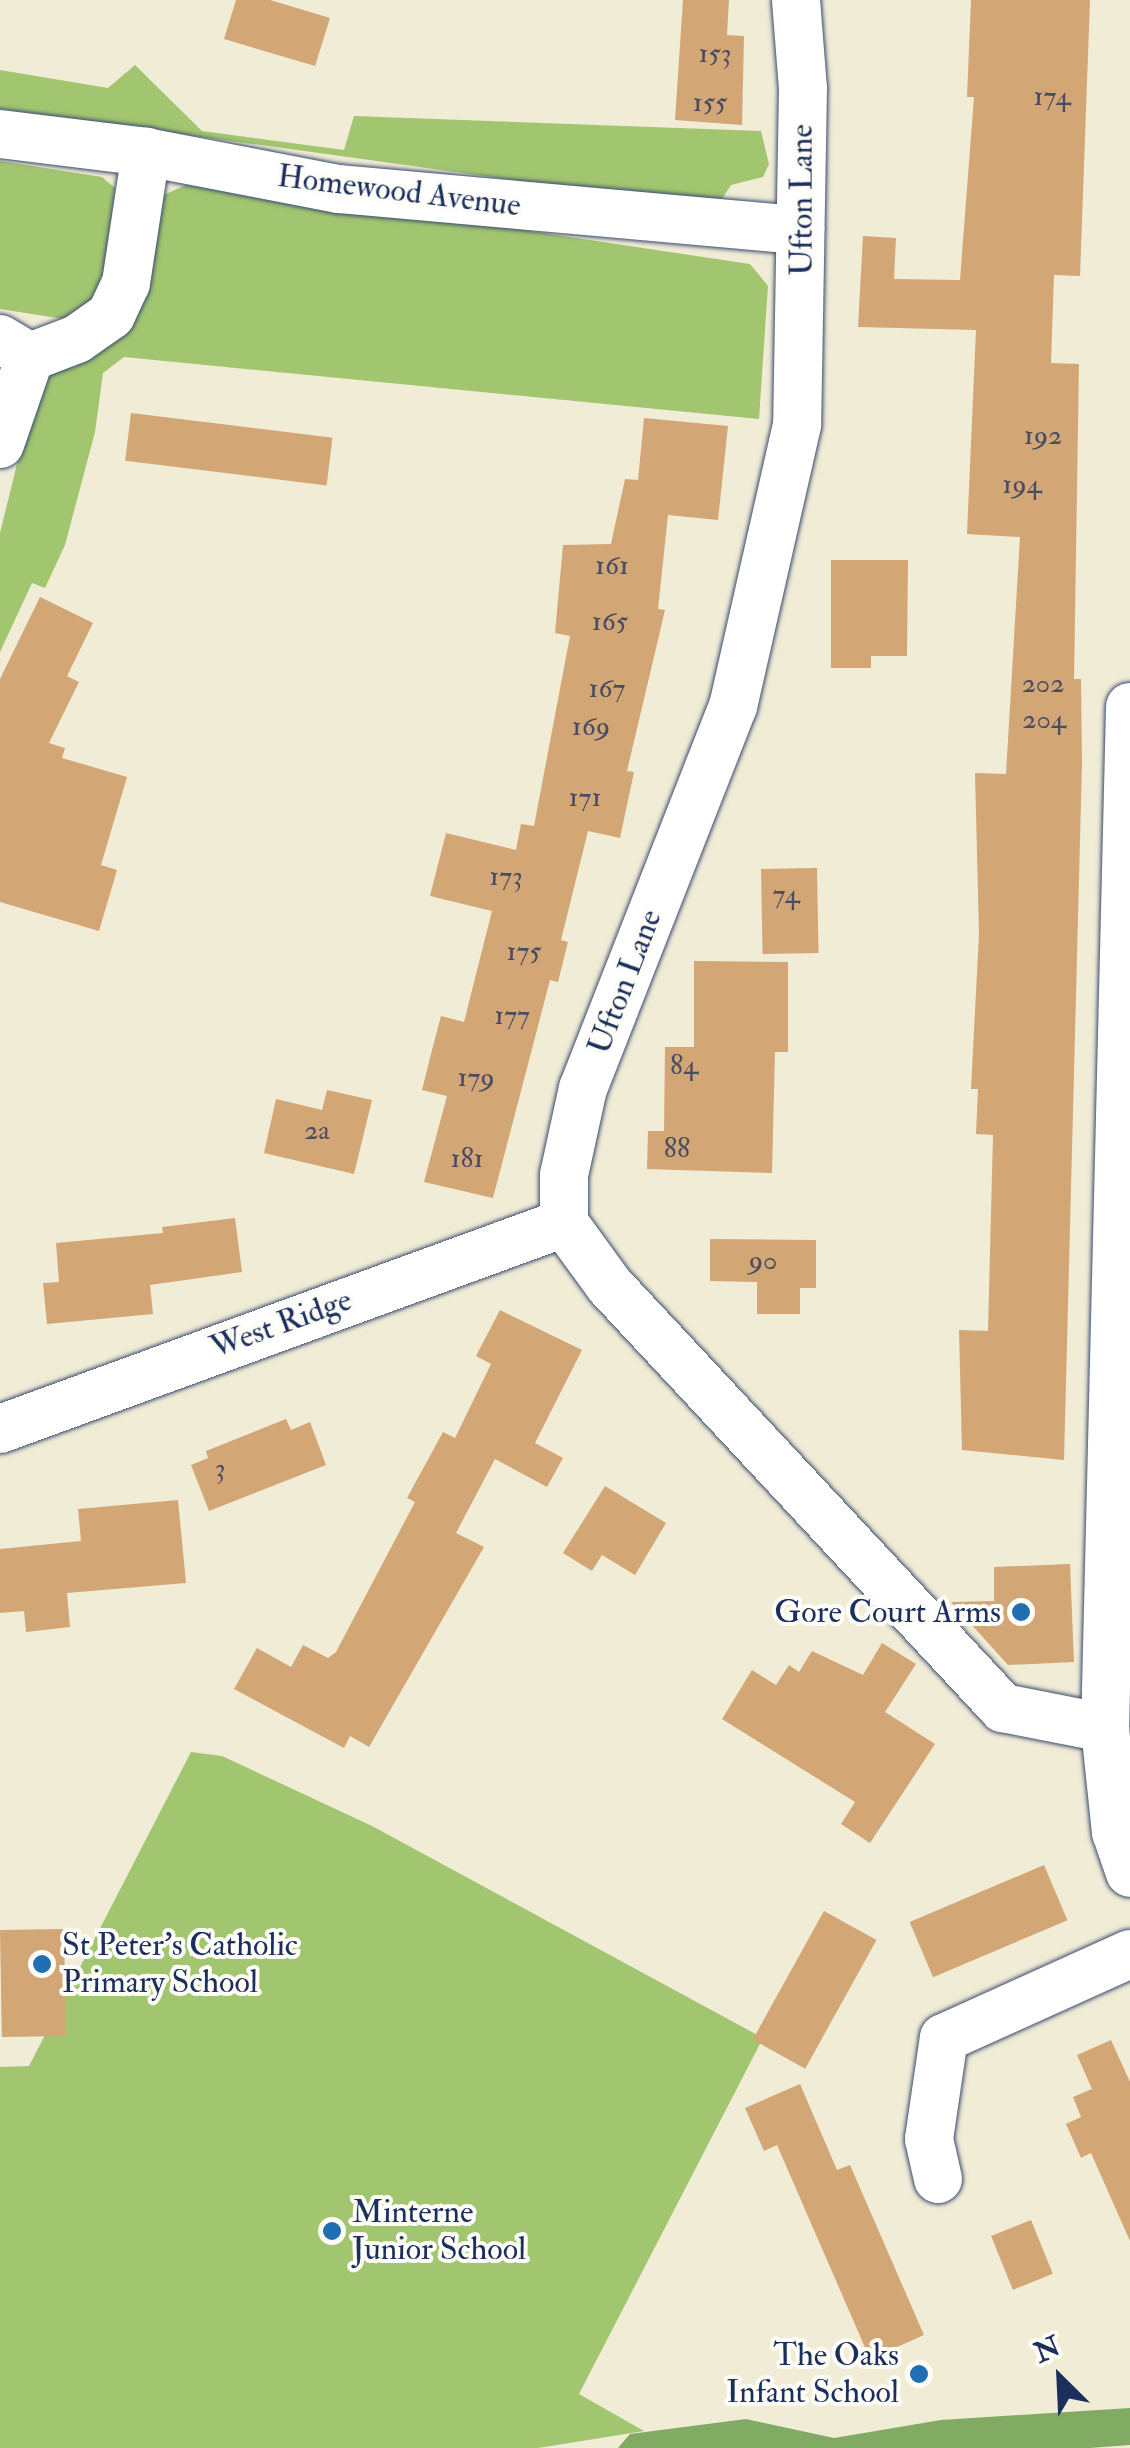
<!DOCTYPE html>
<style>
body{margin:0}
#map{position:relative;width:1130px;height:2448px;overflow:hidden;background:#f0ecd6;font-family:"IM FELL Double Pica",serif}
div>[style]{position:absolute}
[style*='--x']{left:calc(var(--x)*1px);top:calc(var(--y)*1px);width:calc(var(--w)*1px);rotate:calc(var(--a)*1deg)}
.green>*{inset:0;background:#a2c670}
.forest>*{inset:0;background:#81ab62}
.building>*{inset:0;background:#d3a676;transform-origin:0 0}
.roads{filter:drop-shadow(0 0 2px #3b4b70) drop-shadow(0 0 2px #3b4b70)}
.minor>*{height:48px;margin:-24px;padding:0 24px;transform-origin:24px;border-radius:24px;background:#fff}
.dots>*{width:28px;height:28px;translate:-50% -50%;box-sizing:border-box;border:5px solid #fdfcf7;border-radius:50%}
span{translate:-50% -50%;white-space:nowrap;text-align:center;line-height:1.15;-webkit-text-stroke:8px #fdfcf7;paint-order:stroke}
.number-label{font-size:28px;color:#494d64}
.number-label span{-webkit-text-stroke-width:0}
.street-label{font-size:32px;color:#1b2f5e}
.poi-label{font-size:32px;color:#1b2f5e}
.right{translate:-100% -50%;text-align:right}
.left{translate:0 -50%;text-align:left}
.north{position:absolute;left:1010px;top:2328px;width:100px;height:100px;-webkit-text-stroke:8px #fdfcf7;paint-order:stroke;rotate:336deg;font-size:28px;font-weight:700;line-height:40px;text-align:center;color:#1b2f5e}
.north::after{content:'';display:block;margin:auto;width:35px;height:45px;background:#1b2f5e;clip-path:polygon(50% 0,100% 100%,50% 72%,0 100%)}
</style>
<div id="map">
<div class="green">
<i style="clip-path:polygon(135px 65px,202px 131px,344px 150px,354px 116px,761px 131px,769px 164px,763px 177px,731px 185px,716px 208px,0 109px,0 70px,108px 88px)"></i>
<i style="clip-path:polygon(0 161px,102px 177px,115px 188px,102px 299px,64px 319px,0 309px)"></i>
<i style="clip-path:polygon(194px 181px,750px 264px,768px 286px,759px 419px,124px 357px,103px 373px,95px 432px,65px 545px,45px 588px,32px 583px,0 652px,0 533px,37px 383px,77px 342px,162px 196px)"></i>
<i style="clip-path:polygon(191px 1752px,222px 1756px,372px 1826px,763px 2038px,579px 2394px,644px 2431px,538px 2448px,0 2448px,0 2067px,29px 2066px)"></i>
</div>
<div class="forest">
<i style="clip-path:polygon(1130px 2408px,1130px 2445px,1090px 2448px,618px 2448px,630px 2434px,746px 2419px,834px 2438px,941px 2420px)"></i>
</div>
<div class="building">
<i style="clip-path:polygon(236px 0,270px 0,330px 18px,315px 66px,224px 39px)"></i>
<i style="clip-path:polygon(683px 0,729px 0,727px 35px,744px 36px,742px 125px,675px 120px)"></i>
<i style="clip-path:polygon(971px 0,1090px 0,1080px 276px,1054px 275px,1051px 363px,1079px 364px,1074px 679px,1081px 679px,1082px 763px,1064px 1460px,962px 1450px,959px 1330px,988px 1331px,993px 1135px,976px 1134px,978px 1089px,971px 1089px,979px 934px,975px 773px,1006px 774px,1020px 537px,967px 534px,976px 330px,858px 327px,863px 236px,896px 238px,894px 279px,960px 280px,974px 97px,967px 97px)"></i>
<i style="left:131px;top:413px;width:203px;height:48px;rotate:7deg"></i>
<i style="clip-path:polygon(644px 418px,728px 426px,718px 520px,668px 515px,658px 609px,665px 610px,627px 771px,634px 772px,620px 838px,588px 831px,561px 940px,568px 942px,558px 982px,550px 980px,493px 1198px,424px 1182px,447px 1096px,422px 1090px,432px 1050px,441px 1016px,464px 1022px,492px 911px,430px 896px,446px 833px,516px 850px,521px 824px,534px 826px,570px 636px,555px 633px,563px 545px,611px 544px,625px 479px,638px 480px)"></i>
<i style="clip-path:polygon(831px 560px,908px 560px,907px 656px,871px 656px,871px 668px,831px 668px)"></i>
<i style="clip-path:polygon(40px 597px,93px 623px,67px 676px,79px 682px,49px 743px,65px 748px,62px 758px,127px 777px,101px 865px,117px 870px,99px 931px,0 902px,0 679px)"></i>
<i style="left:817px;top:868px;width:85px;height:56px;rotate:89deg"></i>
<i style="clip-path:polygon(694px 961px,788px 962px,788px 1052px,775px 1052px,772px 1173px,647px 1169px,648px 1131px,664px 1131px,665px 1047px,694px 1047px)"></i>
<i style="clip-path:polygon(327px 1090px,372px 1100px,354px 1174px,264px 1153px,276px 1099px,322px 1110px)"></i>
<i style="clip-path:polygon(235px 1218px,242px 1272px,150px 1285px,153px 1314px,47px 1324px,43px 1283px,59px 1282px,56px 1243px,163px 1233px,162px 1227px)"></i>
<i style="clip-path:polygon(710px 1239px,816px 1240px,816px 1288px,800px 1288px,800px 1314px,757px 1314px,757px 1282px,710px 1281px)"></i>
<i style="clip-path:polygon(500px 1310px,582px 1350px,535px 1443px,563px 1458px,547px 1487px,495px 1459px,456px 1533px,484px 1547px,369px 1747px,350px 1736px,344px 1748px,234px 1689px,257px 1648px,291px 1667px,303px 1645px,328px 1658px,336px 1652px,415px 1502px,407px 1498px,443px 1432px,455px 1438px,491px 1364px,476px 1356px)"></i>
<i style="clip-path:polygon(286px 1419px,291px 1430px,310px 1422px,326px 1465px,209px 1511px,191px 1465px,208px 1458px,206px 1451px)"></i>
<i style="clip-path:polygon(605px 1486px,666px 1523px,635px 1575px,602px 1555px,592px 1571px,563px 1553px)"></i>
<i style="clip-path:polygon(178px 1500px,186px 1583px,67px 1593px,70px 1627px,26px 1632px,24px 1611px,0 1613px,0 1549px,81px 1541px,78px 1509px)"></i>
<i style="clip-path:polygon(1070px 1564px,1074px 1662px,1008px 1665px,951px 1602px,994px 1601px,994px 1567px)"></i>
<i style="clip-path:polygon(882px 1643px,916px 1664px,885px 1712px,935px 1744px,870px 1843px,841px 1824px,855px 1802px,722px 1719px,752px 1670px,776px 1685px,789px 1665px,799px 1672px,812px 1651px,863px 1675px)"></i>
<i style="left:1044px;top:1865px;width:60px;height:146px;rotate:67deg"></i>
<i style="left:824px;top:1911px;width:60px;height:147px;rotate:29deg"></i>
<i style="left:64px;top:1929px;width:107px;height:64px;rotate:89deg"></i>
<i style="clip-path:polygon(1111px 2040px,1130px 2082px,1130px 2241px,1091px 2153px,1081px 2158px,1066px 2124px,1081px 2117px,1073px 2097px,1092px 2089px,1077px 2055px)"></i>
<i style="clip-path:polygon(800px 2084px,837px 2170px,850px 2165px,924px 2335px,870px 2359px,777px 2145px,764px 2151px,745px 2108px)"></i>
<i style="left:1031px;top:2220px;width:58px;height:43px;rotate:68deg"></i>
</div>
<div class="roads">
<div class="minor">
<i style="--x:796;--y:0;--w:88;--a:85.5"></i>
<i style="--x:803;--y:88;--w:337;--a:91"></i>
<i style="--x:797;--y:425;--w:288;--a:102.8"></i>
<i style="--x:733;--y:706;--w:410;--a:111.4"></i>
<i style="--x:583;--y:1088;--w:89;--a:102.3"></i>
<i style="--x:564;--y:1175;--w:48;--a:90"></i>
<i style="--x:564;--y:1223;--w:78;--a:53.9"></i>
<i style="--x:610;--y:1286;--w:577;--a:47.04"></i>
<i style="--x:1003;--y:1708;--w:104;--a:11.1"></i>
<i style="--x:0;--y:134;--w:147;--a:7"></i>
<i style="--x:146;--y:152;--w:197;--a:10.9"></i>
<i style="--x:339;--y:189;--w:463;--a:5.1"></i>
<i style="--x:0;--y:339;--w:35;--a:31"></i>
<i style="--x:30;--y:357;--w:50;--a:-21"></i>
<i style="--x:77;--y:339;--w:42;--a:-35.2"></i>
<i style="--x:111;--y:315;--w:35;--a:-65"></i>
<i style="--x:126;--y:283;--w:133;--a:-81.3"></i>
<i style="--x:0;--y:444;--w:92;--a:-71"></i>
<i style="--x:1130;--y:707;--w:1021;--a:91.4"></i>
<i style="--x:1105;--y:1728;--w:105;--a:84"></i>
<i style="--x:1116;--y:1832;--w:43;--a:71.1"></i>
<i style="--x:0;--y:1429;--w:600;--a:-20.06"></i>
<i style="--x:938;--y:2179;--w:41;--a:-102.7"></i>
<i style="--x:929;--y:2139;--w:102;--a:-81.6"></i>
<i style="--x:944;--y:2038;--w:204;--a:-24.3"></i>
</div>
</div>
<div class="dots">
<i style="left:1021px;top:1612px;background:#1f6fb2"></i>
<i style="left:42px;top:1964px;background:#1f6fb2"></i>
<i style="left:332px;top:2231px;background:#1f6fb2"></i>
<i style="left:919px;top:2374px;background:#1f6fb2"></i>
</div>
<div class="number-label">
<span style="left:715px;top:54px">153</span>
<span style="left:1052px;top:97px">174</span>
<span style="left:710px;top:103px">155</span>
<span style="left:1043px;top:436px">192</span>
<span style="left:1022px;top:485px">194</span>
<span style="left:612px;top:566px">161</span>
<span style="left:610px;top:622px">165</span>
<span style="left:1043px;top:684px">202</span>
<span style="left:607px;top:689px">167</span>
<span style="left:1044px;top:720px">204</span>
<span style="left:591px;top:727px">169</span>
<span style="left:585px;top:798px">171</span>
<span style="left:506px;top:877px">173</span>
<span style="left:786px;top:895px">74</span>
<span style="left:524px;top:952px">175</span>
<span style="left:512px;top:1016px">177</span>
<span style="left:684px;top:1066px">84</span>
<span style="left:476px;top:1078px">179</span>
<span style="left:317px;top:1131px">2a</span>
<span style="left:677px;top:1149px">88</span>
<span style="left:467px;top:1159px">181</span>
<span style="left:763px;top:1261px">90</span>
<span style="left:220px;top:1469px">3</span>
</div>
<div class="street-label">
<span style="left:399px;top:191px;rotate:7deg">Homewood Avenue</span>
<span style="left:802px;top:200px;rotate:-90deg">Ufton Lane</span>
<span style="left:625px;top:982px;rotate:-69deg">Ufton Lane</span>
<span style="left:281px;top:1324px;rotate:-20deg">West Ridge</span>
</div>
<div class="poi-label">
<span class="right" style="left:1001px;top:1612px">Gore Court Arms</span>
<span class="left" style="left:62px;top:1964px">St Peter's Catholic<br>Primary School</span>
<span class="left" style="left:352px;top:2231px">Minterne<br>Junior School</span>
<span class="right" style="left:899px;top:2374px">The Oaks<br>Infant School</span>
</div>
<div class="north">N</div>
</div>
